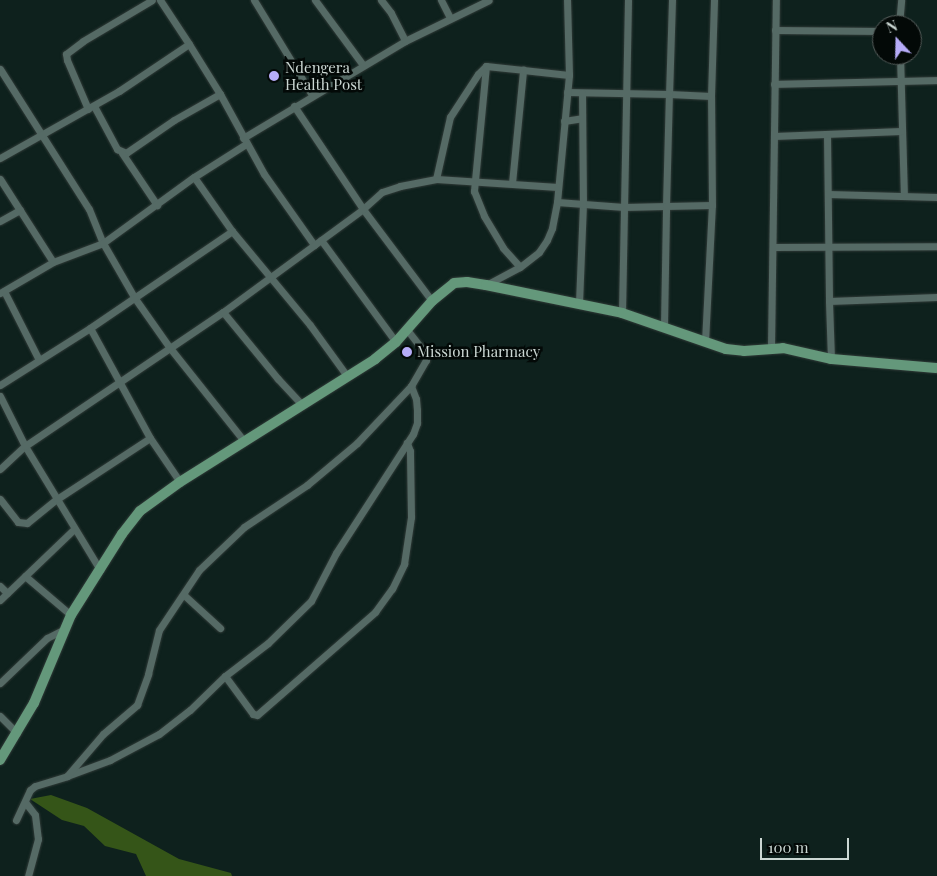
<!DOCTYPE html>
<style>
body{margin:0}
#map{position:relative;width:937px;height:876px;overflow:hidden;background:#0e211d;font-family:"Playfair Display",serif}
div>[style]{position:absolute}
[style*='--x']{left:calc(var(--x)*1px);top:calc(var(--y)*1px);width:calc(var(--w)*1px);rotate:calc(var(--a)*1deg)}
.forest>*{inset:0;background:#355518}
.roads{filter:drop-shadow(0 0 1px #313b38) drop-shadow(0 0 1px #313b38)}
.minor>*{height:7px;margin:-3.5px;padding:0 3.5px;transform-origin:3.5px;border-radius:3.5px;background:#556a65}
.primary>*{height:10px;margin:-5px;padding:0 5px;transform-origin:5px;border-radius:5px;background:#64987b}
.dots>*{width:14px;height:14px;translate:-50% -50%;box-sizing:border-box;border:2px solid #030907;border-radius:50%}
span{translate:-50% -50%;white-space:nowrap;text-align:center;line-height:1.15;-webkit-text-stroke:5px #030907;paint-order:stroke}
.poi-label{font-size:15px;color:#cbd7d3}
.left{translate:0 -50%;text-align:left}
.north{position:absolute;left:872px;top:15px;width:50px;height:50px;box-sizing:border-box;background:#030907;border:1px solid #535b59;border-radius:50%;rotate:339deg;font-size:14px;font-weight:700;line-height:20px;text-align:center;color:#cbd7d3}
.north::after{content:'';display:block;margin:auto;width:18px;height:22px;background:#b6acf8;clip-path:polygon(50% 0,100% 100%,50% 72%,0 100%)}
.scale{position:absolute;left:760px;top:838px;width:89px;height:22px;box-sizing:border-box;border:2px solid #cbd7d3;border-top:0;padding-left:6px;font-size:15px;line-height:18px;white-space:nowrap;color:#cbd7d3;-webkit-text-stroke:4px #030907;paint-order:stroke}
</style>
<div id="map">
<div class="forest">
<i style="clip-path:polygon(51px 795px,87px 808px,179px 859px,231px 873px,232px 876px,146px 876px,136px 854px,105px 846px,84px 826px,62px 820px,30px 799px)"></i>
</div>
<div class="roads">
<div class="minor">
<i style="--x:160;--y:0;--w:53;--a:56.6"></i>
<i style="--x:254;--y:0;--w:111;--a:58.6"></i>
<i style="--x:315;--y:0;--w:81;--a:53.6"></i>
<i style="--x:381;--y:0;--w:16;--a:52"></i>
<i style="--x:391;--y:13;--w:31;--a:63"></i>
<i style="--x:441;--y:0;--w:20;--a:63"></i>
<i style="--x:672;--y:0;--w:94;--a:91.8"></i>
<i style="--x:669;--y:94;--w:42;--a:2.7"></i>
<i style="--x:899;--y:25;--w:25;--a:-85"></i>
<i style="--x:775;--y:30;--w:107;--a:0.5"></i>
<i style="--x:900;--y:55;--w:141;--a:88.4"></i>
<i style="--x:486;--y:66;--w:126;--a:95.5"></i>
<i style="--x:474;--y:191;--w:27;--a:68"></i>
<i style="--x:484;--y:216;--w:37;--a:59"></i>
<i style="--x:503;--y:248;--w:25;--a:48"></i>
<i style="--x:0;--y:69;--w:166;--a:57.6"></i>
<i style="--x:89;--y:209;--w:37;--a:68"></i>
<i style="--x:103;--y:243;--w:62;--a:60.1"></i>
<i style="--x:134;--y:297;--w:62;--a:54.8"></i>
<i style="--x:170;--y:348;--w:119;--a:51.5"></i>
<i style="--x:774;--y:84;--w:163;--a:-1.4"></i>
<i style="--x:94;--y:106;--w:49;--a:61.9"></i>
<i style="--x:117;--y:149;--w:10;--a:24"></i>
<i style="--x:126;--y:153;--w:58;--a:-34.5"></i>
<i style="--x:174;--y:120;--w:53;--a:-29.5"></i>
<i style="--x:88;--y:109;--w:53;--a:-113.2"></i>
<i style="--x:67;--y:60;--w:6;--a:-99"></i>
<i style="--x:66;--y:54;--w:21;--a:-37"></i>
<i style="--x:83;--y:41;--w:80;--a:-30.7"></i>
<i style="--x:564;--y:121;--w:18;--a:-9"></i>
<i style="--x:827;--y:135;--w:166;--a:89.3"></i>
<i style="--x:774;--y:136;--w:127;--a:-2.3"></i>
<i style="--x:243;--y:138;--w:189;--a:-30.9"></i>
<i style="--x:405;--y:41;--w:93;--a:-26"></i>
<i style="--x:122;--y:153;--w:63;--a:56.1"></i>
<i style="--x:0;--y:158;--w:137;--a:-29.4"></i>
<i style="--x:119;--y:91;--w:84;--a:-33.9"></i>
<i style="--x:189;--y:44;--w:59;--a:58.2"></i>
<i style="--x:220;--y:94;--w:91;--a:61.2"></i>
<i style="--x:264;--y:174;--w:87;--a:54.8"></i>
<i style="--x:194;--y:177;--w:66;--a:54.9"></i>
<i style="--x:232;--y:231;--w:122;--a:50.3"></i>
<i style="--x:310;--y:325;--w:63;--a:54"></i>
<i style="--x:0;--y:179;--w:98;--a:57.4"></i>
<i style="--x:436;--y:179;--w:64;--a:-77.3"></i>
<i style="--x:450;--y:117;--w:51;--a:-56.9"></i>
<i style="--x:478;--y:74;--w:11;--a:-45"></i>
<i style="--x:486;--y:66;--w:37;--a:6"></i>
<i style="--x:512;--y:183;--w:114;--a:-84.4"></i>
<i style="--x:523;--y:70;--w:46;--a:6.2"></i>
<i style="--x:828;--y:194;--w:109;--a:1.6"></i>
<i style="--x:557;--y:202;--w:67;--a:4.3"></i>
<i style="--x:624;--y:207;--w:42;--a:-1.4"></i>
<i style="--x:666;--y:206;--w:112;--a:-88.5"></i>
<i style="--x:669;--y:94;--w:102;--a:-178.9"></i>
<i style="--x:0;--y:221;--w:23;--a:-29"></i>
<i style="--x:321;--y:240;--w:127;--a:53.7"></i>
<i style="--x:773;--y:247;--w:164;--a:-0.3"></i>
<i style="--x:486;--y:285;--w:38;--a:-28"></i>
<i style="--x:520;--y:267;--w:24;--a:-38"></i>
<i style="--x:539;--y:252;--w:14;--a:-56"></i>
<i style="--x:547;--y:240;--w:13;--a:-67"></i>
<i style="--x:552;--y:228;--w:26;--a:-79"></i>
<i style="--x:557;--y:202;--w:128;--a:-84.6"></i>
<i style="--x:569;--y:75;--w:75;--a:-91.5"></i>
<i style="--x:4;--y:291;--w:77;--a:63.1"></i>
<i style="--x:0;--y:293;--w:61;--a:-30.3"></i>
<i style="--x:53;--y:262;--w:53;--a:-20.8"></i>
<i style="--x:103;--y:243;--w:112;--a:-36"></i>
<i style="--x:194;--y:177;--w:62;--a:-32.4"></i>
<i style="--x:432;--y:301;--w:115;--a:-126.9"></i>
<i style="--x:363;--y:209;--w:25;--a:-42"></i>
<i style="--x:382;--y:192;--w:19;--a:-18"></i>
<i style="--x:400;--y:186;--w:37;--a:-11"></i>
<i style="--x:436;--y:179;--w:122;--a:3.8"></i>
<i style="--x:579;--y:303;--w:98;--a:-87.7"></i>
<i style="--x:583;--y:205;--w:112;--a:-90.5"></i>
<i style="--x:223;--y:312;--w:87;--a:50.6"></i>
<i style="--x:278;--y:379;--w:35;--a:47"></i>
<i style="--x:622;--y:313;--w:313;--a:-88.9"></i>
<i style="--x:664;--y:326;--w:120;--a:-89"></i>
<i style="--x:666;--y:206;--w:46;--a:-1.2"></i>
<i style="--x:705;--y:342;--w:137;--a:-87.1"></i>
<i style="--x:712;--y:205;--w:109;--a:-90.5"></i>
<i style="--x:711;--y:96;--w:96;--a:-88.2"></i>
<i style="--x:771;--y:348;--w:348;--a:-89.2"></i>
<i style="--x:831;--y:359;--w:58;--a:-92"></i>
<i style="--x:829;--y:301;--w:108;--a:-2.1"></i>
<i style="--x:0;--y:385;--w:107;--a:-32.3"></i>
<i style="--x:90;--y:328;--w:172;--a:-34.3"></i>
<i style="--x:0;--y:396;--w:56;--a:63.4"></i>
<i style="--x:25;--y:446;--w:145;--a:58.8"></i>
<i style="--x:150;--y:438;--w:53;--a:55.7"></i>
<i style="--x:0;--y:469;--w:34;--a:-43"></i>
<i style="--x:25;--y:446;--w:239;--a:-34.1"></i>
<i style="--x:223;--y:312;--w:174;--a:-36.3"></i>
<i style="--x:363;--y:209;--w:124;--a:-123.8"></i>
<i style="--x:0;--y:499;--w:29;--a:52"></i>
<i style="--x:18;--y:522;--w:9;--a:6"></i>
<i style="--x:27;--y:523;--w:38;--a:-39"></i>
<i style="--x:57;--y:499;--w:111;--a:-33.3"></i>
<i style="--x:150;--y:438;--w:125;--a:-118.6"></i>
<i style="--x:25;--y:576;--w:60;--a:40.3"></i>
<i style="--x:0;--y:586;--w:10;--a:45"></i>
<i style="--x:184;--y:595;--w:49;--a:42.5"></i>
<i style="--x:0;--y:600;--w:103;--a:-43.8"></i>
<i style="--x:225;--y:676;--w:47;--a:53.6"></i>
<i style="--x:253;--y:714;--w:4;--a:14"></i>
<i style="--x:257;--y:715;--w:157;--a:-41.1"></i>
<i style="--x:375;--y:612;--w:29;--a:-54"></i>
<i style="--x:392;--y:589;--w:28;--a:-64"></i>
<i style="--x:404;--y:564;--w:48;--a:-81.5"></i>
<i style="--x:411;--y:517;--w:66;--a:-90.9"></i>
<i style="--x:410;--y:451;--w:9;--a:-111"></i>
<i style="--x:0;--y:683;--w:65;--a:-43.8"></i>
<i style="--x:47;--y:638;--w:18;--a:-27"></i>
<i style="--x:0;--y:716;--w:24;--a:45"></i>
<i style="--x:67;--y:776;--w:46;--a:-20.4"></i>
<i style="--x:110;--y:760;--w:55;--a:-28"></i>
<i style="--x:159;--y:734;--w:39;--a:-38"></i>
<i style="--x:190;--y:710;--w:49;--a:-44.2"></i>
<i style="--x:225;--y:676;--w:54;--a:-37.5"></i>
<i style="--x:268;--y:643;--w:60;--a:-44.3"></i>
<i style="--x:311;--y:601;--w:54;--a:-62.5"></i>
<i style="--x:336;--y:553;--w:142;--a:-57.1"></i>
<i style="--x:413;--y:434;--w:12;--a:-70"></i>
<i style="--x:417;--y:423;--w:13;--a:-90"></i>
<i style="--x:417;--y:410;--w:11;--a:-95"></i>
<i style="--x:416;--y:399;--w:14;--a:-111"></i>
<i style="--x:25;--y:802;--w:16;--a:52"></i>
<i style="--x:35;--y:815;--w:24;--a:83"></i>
<i style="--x:38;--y:839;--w:38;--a:105"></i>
<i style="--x:16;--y:820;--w:33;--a:-65"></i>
<i style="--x:30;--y:790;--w:6;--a:-39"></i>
<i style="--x:35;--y:786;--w:34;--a:-17"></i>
<i style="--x:67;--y:776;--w:55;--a:-49.4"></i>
<i style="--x:103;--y:734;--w:45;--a:-40.5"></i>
<i style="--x:137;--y:705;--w:33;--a:-70"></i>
<i style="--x:148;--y:674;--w:45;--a:-76"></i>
<i style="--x:159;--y:630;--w:72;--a:-56.3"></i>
<i style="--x:199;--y:570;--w:62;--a:-43.7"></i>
<i style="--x:244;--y:527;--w:76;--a:-33.7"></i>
<i style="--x:307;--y:485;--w:65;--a:-40"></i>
<i style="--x:357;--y:443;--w:79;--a:-46.5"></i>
<i style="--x:411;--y:386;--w:30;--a:-60"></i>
<i style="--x:426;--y:360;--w:6;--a:-90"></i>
<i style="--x:426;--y:354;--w:31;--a:-128"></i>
</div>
<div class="primary">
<i style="--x:0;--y:760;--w:66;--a:-59.2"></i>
<i style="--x:34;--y:703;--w:95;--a:-67.2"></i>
<i style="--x:71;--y:615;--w:96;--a:-57.8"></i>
<i style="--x:122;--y:534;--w:29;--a:-52"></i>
<i style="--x:140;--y:511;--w:49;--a:-35.9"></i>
<i style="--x:180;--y:482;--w:231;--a:-32.2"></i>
<i style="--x:375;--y:359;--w:27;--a:-39"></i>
<i style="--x:396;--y:342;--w:55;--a:-48.7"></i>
<i style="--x:432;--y:301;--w:28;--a:-39"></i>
<i style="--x:454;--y:283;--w:13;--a:-4"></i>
<i style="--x:467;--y:282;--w:19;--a:9"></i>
<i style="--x:486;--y:285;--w:139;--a:11.6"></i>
<i style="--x:622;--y:313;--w:110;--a:19.1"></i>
<i style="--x:726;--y:349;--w:18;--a:6"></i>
<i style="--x:744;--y:351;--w:39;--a:-4"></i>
<i style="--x:783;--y:348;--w:49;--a:12.9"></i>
<i style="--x:831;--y:359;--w:106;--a:4.9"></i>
</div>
</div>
<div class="dots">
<i style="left:274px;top:76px;background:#b6acf8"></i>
<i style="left:407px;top:352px;background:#b6acf8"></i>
</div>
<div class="poi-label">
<span class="left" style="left:285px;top:76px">Ndengera<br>Health Post</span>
<span class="left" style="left:417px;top:352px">Mission Pharmacy</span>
</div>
<div class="north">N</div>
<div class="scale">100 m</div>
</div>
